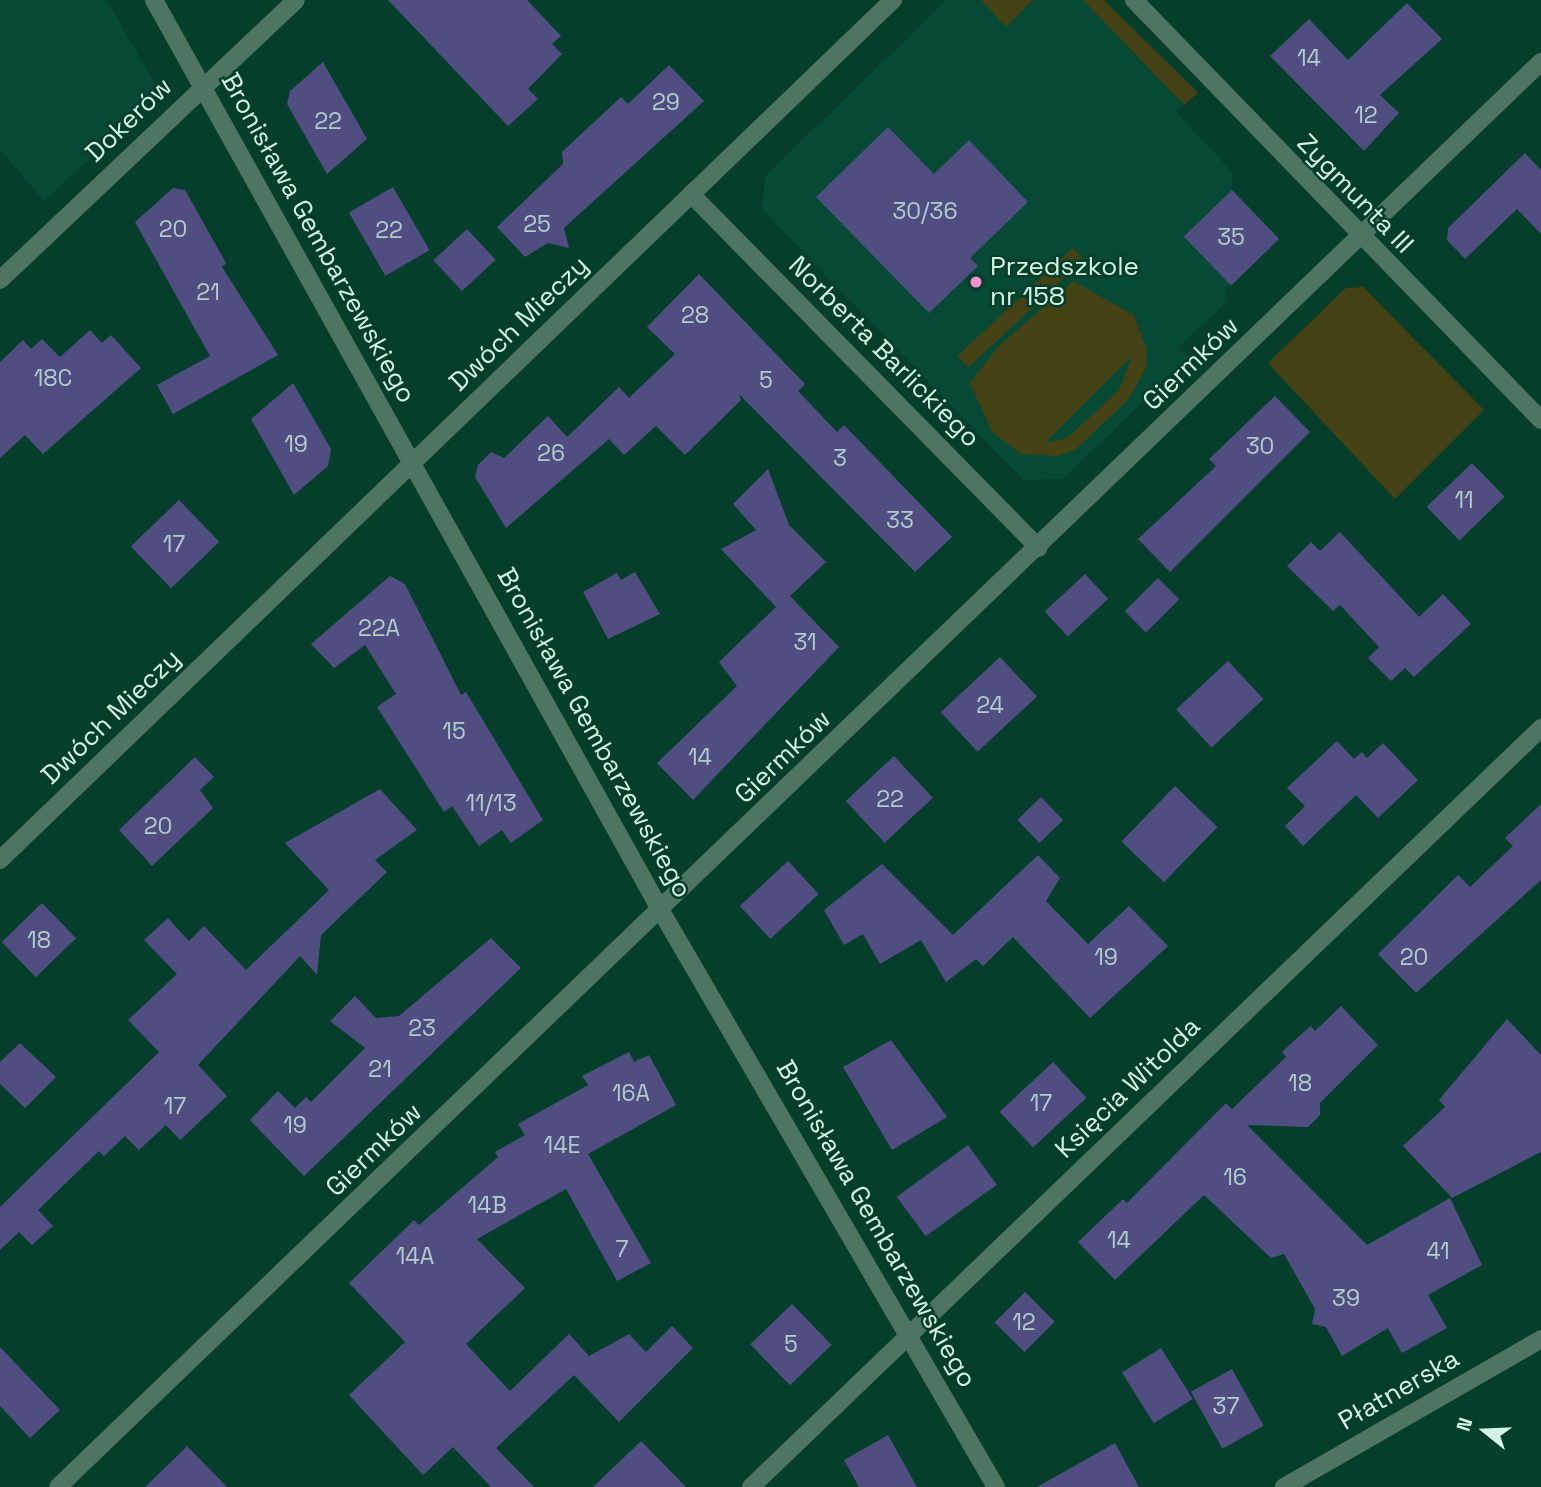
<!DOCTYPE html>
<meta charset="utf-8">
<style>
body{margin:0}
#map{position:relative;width:1541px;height:1487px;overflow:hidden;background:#053e2b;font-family:"Space Grotesk",sans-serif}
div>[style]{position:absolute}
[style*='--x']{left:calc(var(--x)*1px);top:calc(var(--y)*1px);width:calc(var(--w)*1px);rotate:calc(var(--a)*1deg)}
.built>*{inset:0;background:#064a35}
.green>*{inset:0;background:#444115;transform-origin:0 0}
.building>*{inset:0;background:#504e81;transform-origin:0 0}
.street>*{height:18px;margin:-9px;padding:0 9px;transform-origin:9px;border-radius:9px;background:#4e7462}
.dots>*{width:19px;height:19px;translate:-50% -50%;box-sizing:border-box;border:4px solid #053e2b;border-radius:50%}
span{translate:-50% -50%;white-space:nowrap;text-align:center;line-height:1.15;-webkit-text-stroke:5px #053e2b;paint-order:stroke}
.number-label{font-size:23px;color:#b3cbcc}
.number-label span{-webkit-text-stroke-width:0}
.street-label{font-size:26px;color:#d4f5e5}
.poi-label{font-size:26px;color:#d4f5e5}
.left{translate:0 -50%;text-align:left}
.north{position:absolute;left:1450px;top:1396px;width:70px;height:70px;-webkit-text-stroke:5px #053e2b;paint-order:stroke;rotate:288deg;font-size:19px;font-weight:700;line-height:28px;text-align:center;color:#d4f5e5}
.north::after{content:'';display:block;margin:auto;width:24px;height:32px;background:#d4f5e5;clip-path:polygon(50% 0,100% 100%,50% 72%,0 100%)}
</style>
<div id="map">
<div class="built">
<i style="clip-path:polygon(0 0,107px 0,159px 91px,44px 202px,0 149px)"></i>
<i style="clip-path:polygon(947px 0,981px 0,1006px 26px,1033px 0,1083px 0,1184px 105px,1176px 112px,1233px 173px,1232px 190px,1279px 239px,1225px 289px,1227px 301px,1179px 347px,1188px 358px,1063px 479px,1023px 480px,762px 209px,765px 176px)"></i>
</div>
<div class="green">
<i style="clip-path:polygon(981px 0,1033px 0,1006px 27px)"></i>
<i style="clip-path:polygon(1083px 0,1104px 0,1198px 93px,1184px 105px)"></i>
<i style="left:1073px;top:248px;width:16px;height:158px;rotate:47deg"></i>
<i style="clip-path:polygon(evenodd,1073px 281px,1134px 315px,1147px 350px,1146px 368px,1128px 400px,1075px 450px,1058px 456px,1021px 454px,992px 432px,970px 383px,998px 347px,1073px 281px,1132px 356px,1119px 390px,1067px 438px,1045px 443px,1132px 356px)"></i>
<i style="clip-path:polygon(1363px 287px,1484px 410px,1395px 499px,1268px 363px,1346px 288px)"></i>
</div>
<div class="building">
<i style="clip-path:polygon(388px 0,527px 0,561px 36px,552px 44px,562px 54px,528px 89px,538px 99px,508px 126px)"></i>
<i style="clip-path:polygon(1407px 3px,1442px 39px,1380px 95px,1399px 113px,1364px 151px,1270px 56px,1309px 19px,1348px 60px)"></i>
<i style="clip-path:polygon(323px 62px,367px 139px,327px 174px,287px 104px,290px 91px)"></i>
<i style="clip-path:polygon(669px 65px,704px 101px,564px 228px,569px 248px,548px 243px,525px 257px,497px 227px,563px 164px,562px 152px,621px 97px,628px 104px)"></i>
<i style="clip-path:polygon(888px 127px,934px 174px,969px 140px,1028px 202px,970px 258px,978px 266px,929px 313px,816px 197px)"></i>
<i style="clip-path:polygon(1525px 153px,1541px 170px,1541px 234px,1517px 209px,1465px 259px,1447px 240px,1448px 228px)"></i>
<i style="left:393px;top:187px;width:73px;height:51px;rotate:60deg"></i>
<i style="clip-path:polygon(173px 188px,185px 190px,226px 263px,222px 267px,278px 355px,173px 414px,157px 385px,210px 356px,135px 222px)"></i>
<i style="left:1232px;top:190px;width:68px;height:67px;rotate:46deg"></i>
<i style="left:467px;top:229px;width:42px;height:46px;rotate:47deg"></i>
<i style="clip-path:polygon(699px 274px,805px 384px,798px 391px,837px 432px,844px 425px,952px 537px,915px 572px,739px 394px,741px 400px,685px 455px,656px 426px,624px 455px,609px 439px,506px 528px,475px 477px,478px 465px,491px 452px,504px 458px,548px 416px,567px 437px,619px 387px,629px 398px,675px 354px,647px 327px)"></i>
<i style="clip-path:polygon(90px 330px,102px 343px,111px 335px,141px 368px,43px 454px,25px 435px,0 458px,0 362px,23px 340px,31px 349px,42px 339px,60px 357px)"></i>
<i style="clip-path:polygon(293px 383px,331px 449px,328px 466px,294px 495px,251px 419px)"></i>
<i style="clip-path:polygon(1275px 396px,1310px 432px,1170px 572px,1138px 539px,1216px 466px,1209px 459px)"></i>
<i style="left:1472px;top:463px;width:47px;height:63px;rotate:46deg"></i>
<i style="clip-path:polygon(768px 469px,789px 525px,826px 562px,790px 596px,839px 647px,693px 800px,657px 763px,737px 686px,719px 662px,776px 607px,721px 549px,756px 530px,733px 504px)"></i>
<i style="left:179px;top:500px;width:58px;height:67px;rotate:46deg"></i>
<i style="clip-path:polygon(1340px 532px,1419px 617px,1443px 594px,1471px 624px,1414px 677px,1405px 668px,1391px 681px,1368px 658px,1379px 647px,1340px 605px,1333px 611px,1287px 566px,1311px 542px,1320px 551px)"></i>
<i style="clip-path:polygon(635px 572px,660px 614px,608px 639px,583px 592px,617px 573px,621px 580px)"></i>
<i style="left:1085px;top:574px;width:34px;height:55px;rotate:47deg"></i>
<i style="clip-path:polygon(390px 576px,405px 584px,461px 695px,466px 692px,543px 820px,511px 843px,502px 830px,479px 846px,452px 806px,444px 812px,377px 707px,396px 694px,365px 645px,334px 668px,311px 644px)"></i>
<i style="left:1158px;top:578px;width:30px;height:47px;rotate:45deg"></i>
<i style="left:1000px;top:657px;width:54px;height:81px;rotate:47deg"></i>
<i style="left:1228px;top:661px;width:52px;height:71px;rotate:47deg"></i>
<i style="clip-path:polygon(1337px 741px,1354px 759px,1362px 752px,1367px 758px,1383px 743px,1418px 780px,1378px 818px,1356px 795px,1303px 846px,1285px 826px,1305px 806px,1287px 788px)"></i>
<i style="left:894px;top:756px;width:57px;height:66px;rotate:47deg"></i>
<i style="clip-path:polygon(195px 757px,214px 777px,200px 790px,213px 808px,152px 866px,119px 830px)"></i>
<i style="left:1175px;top:786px;width:59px;height:77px;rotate:44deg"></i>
<i style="clip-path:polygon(380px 789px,417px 830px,375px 860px,387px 872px,321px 935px,317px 975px,300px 956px,198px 1065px,227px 1096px,180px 1140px,166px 1125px,139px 1150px,125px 1136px,104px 1156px,99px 1151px,38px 1210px,53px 1226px,32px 1245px,19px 1232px,0 1250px,0 1207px,159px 1052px,128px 1020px,177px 974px,144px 940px,168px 918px,189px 941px,204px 926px,246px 970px,329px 890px,285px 843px)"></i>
<i style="left:1041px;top:797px;width:32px;height:33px;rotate:46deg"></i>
<i style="clip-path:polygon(1541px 804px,1541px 880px,1416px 993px,1378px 954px,1458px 875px,1470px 887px,1513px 846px,1505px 838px)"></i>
<i style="clip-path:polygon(1038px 855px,1060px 878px,1046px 901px,1088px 944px,1129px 906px,1168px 946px,1090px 1018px,1013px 937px,983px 966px,976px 959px,946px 982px,921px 940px,880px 964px,863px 934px,844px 945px,824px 910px,882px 864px,953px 935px)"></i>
<i style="left:788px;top:861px;width:45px;height:66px;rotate:47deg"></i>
<i style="left:42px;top:903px;width:49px;height:56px;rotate:46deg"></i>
<i style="clip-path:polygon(491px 938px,521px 968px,304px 1176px,250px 1120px,278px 1091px,295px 1108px,306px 1097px,311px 1102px,365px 1048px,330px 1021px,355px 996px,376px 1018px,399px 1016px)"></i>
<i style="clip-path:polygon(1341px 1006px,1378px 1045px,1320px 1103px,1320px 1115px,1308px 1127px,1247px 1125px,1367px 1245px,1450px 1198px,1482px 1265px,1428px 1295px,1447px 1328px,1402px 1353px,1388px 1328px,1342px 1356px,1326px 1327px,1312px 1324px,1315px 1309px,1284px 1254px,1271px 1258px,1204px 1195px,1115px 1280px,1078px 1242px,1123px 1199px,1127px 1203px,1226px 1103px,1232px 1109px,1286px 1057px,1282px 1052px,1298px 1037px,1311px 1026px,1315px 1031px)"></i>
<i style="clip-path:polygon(1507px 1019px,1541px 1055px,1541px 1152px,1452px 1198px,1403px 1146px,1445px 1107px,1439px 1100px)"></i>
<i style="clip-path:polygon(891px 1040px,947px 1117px,892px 1150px,843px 1067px)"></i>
<i style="clip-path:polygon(20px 1043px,56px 1077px,25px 1108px,0 1084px,0 1062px)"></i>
<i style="clip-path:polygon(629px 1052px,634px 1062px,649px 1055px,676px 1105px,588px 1154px,651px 1263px,617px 1281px,566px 1189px,477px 1239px,525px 1288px,466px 1344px,510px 1391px,569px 1334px,589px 1356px,629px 1334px,646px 1352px,672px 1326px,693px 1348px,619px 1422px,574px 1375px,496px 1448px,534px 1487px,491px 1487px,453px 1447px,423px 1475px,349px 1395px,405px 1342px,349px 1283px,414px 1220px,419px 1225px,498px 1157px,495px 1152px,525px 1135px,518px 1124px,588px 1085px,582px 1076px)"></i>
<i style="left:1053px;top:1062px;width:49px;height:73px;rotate:47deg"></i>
<i style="left:968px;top:1145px;width:49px;height:88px;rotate:54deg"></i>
<i style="left:1025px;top:1292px;width:42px;height:43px;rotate:45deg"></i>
<i style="left:792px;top:1304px;width:57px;height:58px;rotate:46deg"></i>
<i style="clip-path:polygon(0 1347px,60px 1410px,30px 1438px,0 1406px)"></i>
<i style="left:1161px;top:1348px;width:60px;height:46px;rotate:58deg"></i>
<i style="left:1232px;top:1369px;width:65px;height:47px;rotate:61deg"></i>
<i style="clip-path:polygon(888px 1435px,917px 1487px,859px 1487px,844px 1460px)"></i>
<i style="clip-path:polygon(641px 1441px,686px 1487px,593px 1487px)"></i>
<i style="clip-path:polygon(1115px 1443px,1139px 1487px,1037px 1487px)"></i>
<i style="clip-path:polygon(187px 1446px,227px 1487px,145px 1487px,172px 1461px)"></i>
</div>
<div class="street">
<i style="--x:154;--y:0;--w:1043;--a:60.9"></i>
<i style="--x:661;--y:911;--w:666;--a:59.82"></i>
<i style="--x:1134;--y:0;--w:585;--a:45.9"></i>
<i style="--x:691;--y:194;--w:496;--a:45.5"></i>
<i style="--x:0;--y:280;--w:407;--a:-43.4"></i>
<i style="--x:0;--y:860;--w:1240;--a:-43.92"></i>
<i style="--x:58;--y:1487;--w:2057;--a:-43.86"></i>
<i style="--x:751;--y:1487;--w:1096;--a:-43.85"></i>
<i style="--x:1284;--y:1487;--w:297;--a:-29.9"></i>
</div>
<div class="dots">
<i style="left:976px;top:282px;background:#f790ce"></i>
</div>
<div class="number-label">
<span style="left:1309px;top:58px">14</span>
<span style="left:666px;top:102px">29</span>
<span style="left:1366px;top:115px">12</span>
<span style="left:328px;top:121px">22</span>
<span style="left:925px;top:211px">30/36</span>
<span style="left:537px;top:224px">25</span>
<span style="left:173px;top:229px">20</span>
<span style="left:389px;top:230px">22</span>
<span style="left:1231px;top:237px">35</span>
<span style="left:208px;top:292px">21</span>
<span style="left:695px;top:315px">28</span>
<span style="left:53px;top:378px">18C</span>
<span style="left:766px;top:380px">5</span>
<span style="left:296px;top:444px">19</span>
<span style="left:1260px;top:446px">30</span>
<span style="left:551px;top:453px">26</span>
<span style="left:840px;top:458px">3</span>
<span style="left:1464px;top:500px">11</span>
<span style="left:900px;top:520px">33</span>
<span style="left:174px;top:544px">17</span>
<span style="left:379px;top:628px">22A</span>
<span style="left:805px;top:642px">31</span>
<span style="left:990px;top:705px">24</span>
<span style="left:454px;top:731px">15</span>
<span style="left:700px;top:757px">14</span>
<span style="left:890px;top:799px">22</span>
<span style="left:491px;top:803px">11/13</span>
<span style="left:158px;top:826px">20</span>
<span style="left:39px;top:940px">18</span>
<span style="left:1106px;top:957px">19</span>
<span style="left:1414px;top:957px">20</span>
<span style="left:422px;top:1028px">23</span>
<span style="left:380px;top:1069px">21</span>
<span style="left:1300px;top:1083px">18</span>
<span style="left:631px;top:1093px">16A</span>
<span style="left:1041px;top:1103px">17</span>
<span style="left:175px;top:1106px">17</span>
<span style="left:295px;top:1125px">19</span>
<span style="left:562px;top:1145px">14E</span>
<span style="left:1235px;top:1177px">16</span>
<span style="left:487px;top:1205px">14B</span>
<span style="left:1119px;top:1240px">14</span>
<span style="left:622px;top:1249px">7</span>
<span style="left:1438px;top:1251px">41</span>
<span style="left:415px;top:1256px">14A</span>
<span style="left:1346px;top:1298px">39</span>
<span style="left:1024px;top:1322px">12</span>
<span style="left:791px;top:1344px">5</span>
<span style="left:1226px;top:1406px">37</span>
</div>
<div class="street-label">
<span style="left:129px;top:120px;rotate:-44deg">Dokerów</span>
<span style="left:1355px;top:194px;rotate:46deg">Zygmunta III</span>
<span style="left:318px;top:238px;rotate:61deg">Bronisława Gembarzewskiego</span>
<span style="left:519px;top:324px;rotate:-44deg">Dwóch Mieczy</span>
<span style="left:884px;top:352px;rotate:45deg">Norberta Barlickiego</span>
<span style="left:1191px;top:364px;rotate:-44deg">Giermków</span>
<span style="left:111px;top:717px;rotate:-44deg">Dwóch Mieczy</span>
<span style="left:594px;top:733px;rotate:61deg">Bronisława Gembarzewskiego</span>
<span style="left:783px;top:757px;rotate:-44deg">Giermków</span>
<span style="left:1128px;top:1088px;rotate:-44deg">Księcia Witolda</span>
<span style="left:374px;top:1150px;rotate:-44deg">Giermków</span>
<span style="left:876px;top:1224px;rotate:60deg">Bronisława Gembarzewskiego</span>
<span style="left:1399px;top:1390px;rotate:-30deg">Płatnerska</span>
</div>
<div class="poi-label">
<span class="left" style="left:990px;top:282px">Przedszkole<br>nr 158</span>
</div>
<div class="north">N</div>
</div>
